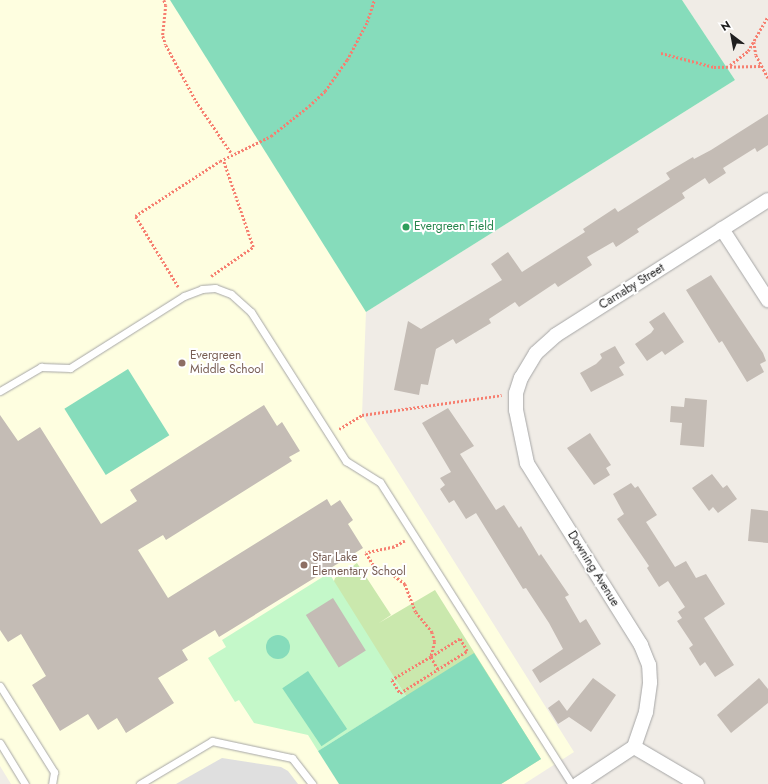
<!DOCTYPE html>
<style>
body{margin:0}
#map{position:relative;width:768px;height:784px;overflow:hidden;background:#f0ece6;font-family:Jost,sans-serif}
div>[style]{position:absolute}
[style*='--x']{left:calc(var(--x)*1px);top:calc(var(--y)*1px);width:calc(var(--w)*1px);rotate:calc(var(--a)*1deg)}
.education>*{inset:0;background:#fefee0}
.grass>*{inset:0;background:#cae8ad}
.park>*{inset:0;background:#c4f8c9}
.pitch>*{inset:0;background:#86dcbb;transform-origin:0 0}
.round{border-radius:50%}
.parking>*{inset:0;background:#dfdfdf}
.building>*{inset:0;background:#c4bcb5;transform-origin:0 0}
.path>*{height:2.5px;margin-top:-1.25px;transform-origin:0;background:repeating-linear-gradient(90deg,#f67f70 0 2px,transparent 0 4px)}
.roads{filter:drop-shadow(0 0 1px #a6a6a6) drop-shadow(0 0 1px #a6a6a6)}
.service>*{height:7px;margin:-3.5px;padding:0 3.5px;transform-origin:3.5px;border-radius:3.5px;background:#fff}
.minor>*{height:14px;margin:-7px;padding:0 7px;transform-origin:7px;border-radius:7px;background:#fff}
.dots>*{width:11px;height:11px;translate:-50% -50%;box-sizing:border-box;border:2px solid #fff;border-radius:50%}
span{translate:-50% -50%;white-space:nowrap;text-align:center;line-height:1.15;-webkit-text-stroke:4px #fff;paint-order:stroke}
.leisure-label{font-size:12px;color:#27864d}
.left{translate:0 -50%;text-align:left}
.street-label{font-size:12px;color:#1f1f1f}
.education-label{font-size:12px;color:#785e54}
.north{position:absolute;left:712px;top:16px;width:40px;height:40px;-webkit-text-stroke:3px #fff;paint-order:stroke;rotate:328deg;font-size:11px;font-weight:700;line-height:16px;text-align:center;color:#1f1f1f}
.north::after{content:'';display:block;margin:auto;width:14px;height:18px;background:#1f1f1f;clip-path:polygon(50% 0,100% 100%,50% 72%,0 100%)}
</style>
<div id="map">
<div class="education">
<i style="clip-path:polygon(0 0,682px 0,735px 80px,366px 312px,362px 415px,574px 752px,524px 784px,11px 784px,0 766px)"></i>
</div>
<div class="grass">
<i style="clip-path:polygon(357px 563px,391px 615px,379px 623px,435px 590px,541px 759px,501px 784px,339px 784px,406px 696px,333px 584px,335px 578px)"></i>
</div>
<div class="park">
<i style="clip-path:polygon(329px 573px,406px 696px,318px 751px,308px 735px,254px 723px,239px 700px,235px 702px,208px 658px,226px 647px,222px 640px)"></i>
</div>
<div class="pitch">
<i style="clip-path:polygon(170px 0,682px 0,735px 80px,366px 312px)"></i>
<i style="left:128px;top:369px;width:78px;height:75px;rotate:58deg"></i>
<i class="round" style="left:266px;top:635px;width:24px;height:24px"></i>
<i style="clip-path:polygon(474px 653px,541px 759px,501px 784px,339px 784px,318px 751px)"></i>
<i style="left:308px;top:671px;width:70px;height:31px;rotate:56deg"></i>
</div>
<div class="parking">
<i style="clip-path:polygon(222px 758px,281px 767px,288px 771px,298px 784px,176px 784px)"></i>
</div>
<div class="building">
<i style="clip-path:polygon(768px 114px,768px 145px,757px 152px,755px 148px,723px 168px,726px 173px,709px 184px,705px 178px,682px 193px,685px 198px,637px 229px,639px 232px,616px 247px,613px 242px,587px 257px,592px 265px,558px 287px,555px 283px,519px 307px,515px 302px,489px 319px,491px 323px,456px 344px,453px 339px,436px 349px,428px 385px,421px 384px,419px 395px,394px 390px,408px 321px,421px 329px,502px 280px,491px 264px,508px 252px,522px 272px,585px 232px,583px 229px,615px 208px,618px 212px,670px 179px,666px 173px,693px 157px,694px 159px,711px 150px)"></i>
<i style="clip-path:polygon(711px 275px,763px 353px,766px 361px,760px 364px,764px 372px,747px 382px,722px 341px,719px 343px,686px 290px)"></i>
<i style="clip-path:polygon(664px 312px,684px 342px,665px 355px,662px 351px,647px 361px,635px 344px,651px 333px,654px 329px,649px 322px)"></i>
<i style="clip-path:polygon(615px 346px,625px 363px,619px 367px,624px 375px,591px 392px,580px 373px,596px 364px,602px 358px,600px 354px)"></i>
<i style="clip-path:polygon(685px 398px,707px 400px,704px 447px,680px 445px,682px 423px,670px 422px,671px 406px,684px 407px)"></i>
<i style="clip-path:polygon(264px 405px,277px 426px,282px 422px,300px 451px,289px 457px,292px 461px,166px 540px,163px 535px,138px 550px,168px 598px,327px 499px,331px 506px,340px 500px,353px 520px,348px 524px,363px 548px,219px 637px,215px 630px,182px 650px,188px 660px,158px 678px,174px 703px,126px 733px,117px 718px,98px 730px,88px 714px,60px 731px,32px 685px,46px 676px,21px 634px,8px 642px,0 630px,0 415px,18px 441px,40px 427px,101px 524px,137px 501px,130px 490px)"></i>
<i style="clip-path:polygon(448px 408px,474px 446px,460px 454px,496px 510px,504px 505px,519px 528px,521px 526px,539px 556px,541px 554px,569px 595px,565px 597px,580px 623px,586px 619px,601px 644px,540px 683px,532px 670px,563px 649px,549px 623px,526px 588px,523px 589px,476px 513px,466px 519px,454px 500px,449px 503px,440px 489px,445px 485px,440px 478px,451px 472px,422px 423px)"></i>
<i style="clip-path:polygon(590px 433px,611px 465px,606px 468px,610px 475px,594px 485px,567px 448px)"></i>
<i style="clip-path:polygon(712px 474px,723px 488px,727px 485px,737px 499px,718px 513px,713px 507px,709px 511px,692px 488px)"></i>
<i style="clip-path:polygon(631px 483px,635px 488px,638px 486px,657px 515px,646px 522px,675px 567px,686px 561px,696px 578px,706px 574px,725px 604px,704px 618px,734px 665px,715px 677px,705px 662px,700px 666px,689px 648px,693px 645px,677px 621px,682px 618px,678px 612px,685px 607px,668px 581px,659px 587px,647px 568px,649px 566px,617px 519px,624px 514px,613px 494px)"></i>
<i style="clip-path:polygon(751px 509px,768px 511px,768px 543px,748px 541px)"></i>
<i style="left:333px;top:598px;width:62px;height:32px;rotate:58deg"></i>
<i style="clip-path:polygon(593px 678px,616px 695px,591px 732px,569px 717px,558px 724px,548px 708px,559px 700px,567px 711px)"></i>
<i style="clip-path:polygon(759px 678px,768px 689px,768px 703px,731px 733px,717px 715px)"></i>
</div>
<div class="path">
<i style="--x:164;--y:0;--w:5;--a:68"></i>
<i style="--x:166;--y:5;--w:31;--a:96"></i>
<i style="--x:163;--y:36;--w:9;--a:72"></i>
<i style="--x:166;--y:45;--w:64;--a:61.8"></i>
<i style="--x:196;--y:101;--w:64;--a:55.8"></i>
<i style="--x:754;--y:42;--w:13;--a:81"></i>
<i style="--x:756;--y:55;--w:26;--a:62"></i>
<i style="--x:661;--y:53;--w:55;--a:14.8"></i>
<i style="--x:714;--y:67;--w:47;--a:-1.2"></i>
<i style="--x:730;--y:65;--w:23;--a:-38"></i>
<i style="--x:748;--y:51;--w:40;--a:-60.3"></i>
<i style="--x:211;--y:276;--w:51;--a:-34.6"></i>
<i style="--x:253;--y:247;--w:92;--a:-109"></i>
<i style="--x:178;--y:287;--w:83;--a:-121.2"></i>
<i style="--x:135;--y:216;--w:101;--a:-32.9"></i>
<i style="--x:220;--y:161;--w:57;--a:-26.1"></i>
<i style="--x:271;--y:136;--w:48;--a:-38.3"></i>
<i style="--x:309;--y:106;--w:22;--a:-43"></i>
<i style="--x:325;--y:91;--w:38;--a:-55"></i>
<i style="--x:347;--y:60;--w:43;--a:-62.2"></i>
<i style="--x:367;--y:22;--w:23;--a:-72"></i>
<i style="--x:339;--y:429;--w:27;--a:-31"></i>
<i style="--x:362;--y:415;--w:141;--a:-8.1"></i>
<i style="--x:405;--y:541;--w:13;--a:151"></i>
<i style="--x:394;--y:547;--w:29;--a:168"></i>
<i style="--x:366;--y:553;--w:15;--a:58"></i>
<i style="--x:374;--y:566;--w:18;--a:22"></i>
<i style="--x:391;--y:573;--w:18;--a:38"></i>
<i style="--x:405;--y:584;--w:30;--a:69"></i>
<i style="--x:416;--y:612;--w:26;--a:51"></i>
<i style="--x:432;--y:632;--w:10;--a:73"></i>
<i style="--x:435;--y:642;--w:16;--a:105"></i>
<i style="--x:431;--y:657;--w:45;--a:149.5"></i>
<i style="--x:392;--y:680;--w:15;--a:58"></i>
<i style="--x:400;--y:693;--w:79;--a:-32.1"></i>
<i style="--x:467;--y:651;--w:14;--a:-120"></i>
<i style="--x:460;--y:639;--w:34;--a:148"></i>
<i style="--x:431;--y:657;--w:14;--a:60"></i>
</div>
<div class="roads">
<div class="service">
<i style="--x:0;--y:391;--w:48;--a:-30.3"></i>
<i style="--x:41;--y:367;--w:29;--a:2"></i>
<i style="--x:70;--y:368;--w:135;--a:-32.3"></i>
<i style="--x:184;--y:296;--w:19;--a:-21"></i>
<i style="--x:202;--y:289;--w:13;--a:-4"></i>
<i style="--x:215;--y:288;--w:17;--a:21"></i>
<i style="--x:231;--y:294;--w:27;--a:42"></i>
<i style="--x:251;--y:312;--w:177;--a:57.5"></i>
<i style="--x:346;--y:461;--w:40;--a:32"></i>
<i style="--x:380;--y:482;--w:358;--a:57.6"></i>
<i style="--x:0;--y:686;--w:102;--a:57.9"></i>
<i style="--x:54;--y:772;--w:12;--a:99"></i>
<i style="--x:0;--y:743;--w:48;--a:58.6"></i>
<i style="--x:140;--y:784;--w:84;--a:-30.8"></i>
<i style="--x:212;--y:741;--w:82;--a:12"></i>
<i style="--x:292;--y:758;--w:33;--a:52"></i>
</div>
<div class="minor">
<i style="--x:722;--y:229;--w:85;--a:57.1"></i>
<i style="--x:634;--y:747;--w:37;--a:-71"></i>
<i style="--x:646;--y:712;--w:30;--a:-82"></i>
<i style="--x:650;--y:682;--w:17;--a:-93"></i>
<i style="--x:649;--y:665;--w:22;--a:-112"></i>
<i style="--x:641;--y:645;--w:215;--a:-122.1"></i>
<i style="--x:527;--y:463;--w:54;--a:-101.7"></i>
<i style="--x:516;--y:410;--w:17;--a:-90"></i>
<i style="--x:516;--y:393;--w:16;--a:-72"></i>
<i style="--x:521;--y:378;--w:29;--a:-59"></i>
<i style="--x:536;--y:353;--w:27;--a:-42"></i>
<i style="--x:556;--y:335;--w:251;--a:-32.5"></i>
<i style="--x:634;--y:747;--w:73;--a:30.4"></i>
<i style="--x:578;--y:784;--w:67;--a:-33.5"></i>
</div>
</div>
<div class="dots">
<i style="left:406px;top:227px;background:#2e9e5b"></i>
<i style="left:182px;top:363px;background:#8d6e63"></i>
<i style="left:304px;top:565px;background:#8d6e63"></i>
</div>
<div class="leisure-label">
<span class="left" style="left:414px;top:227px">Evergreen Field</span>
</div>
<div class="street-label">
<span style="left:632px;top:287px;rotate:-32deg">Carnaby Street</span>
<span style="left:593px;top:569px;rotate:58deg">Downing Avenue</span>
</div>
<div class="education-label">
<span class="left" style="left:190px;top:363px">Evergreen<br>Middle School</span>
<span class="left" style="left:312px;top:565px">Star Lake<br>Elementary School</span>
</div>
<div class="north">N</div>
</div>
